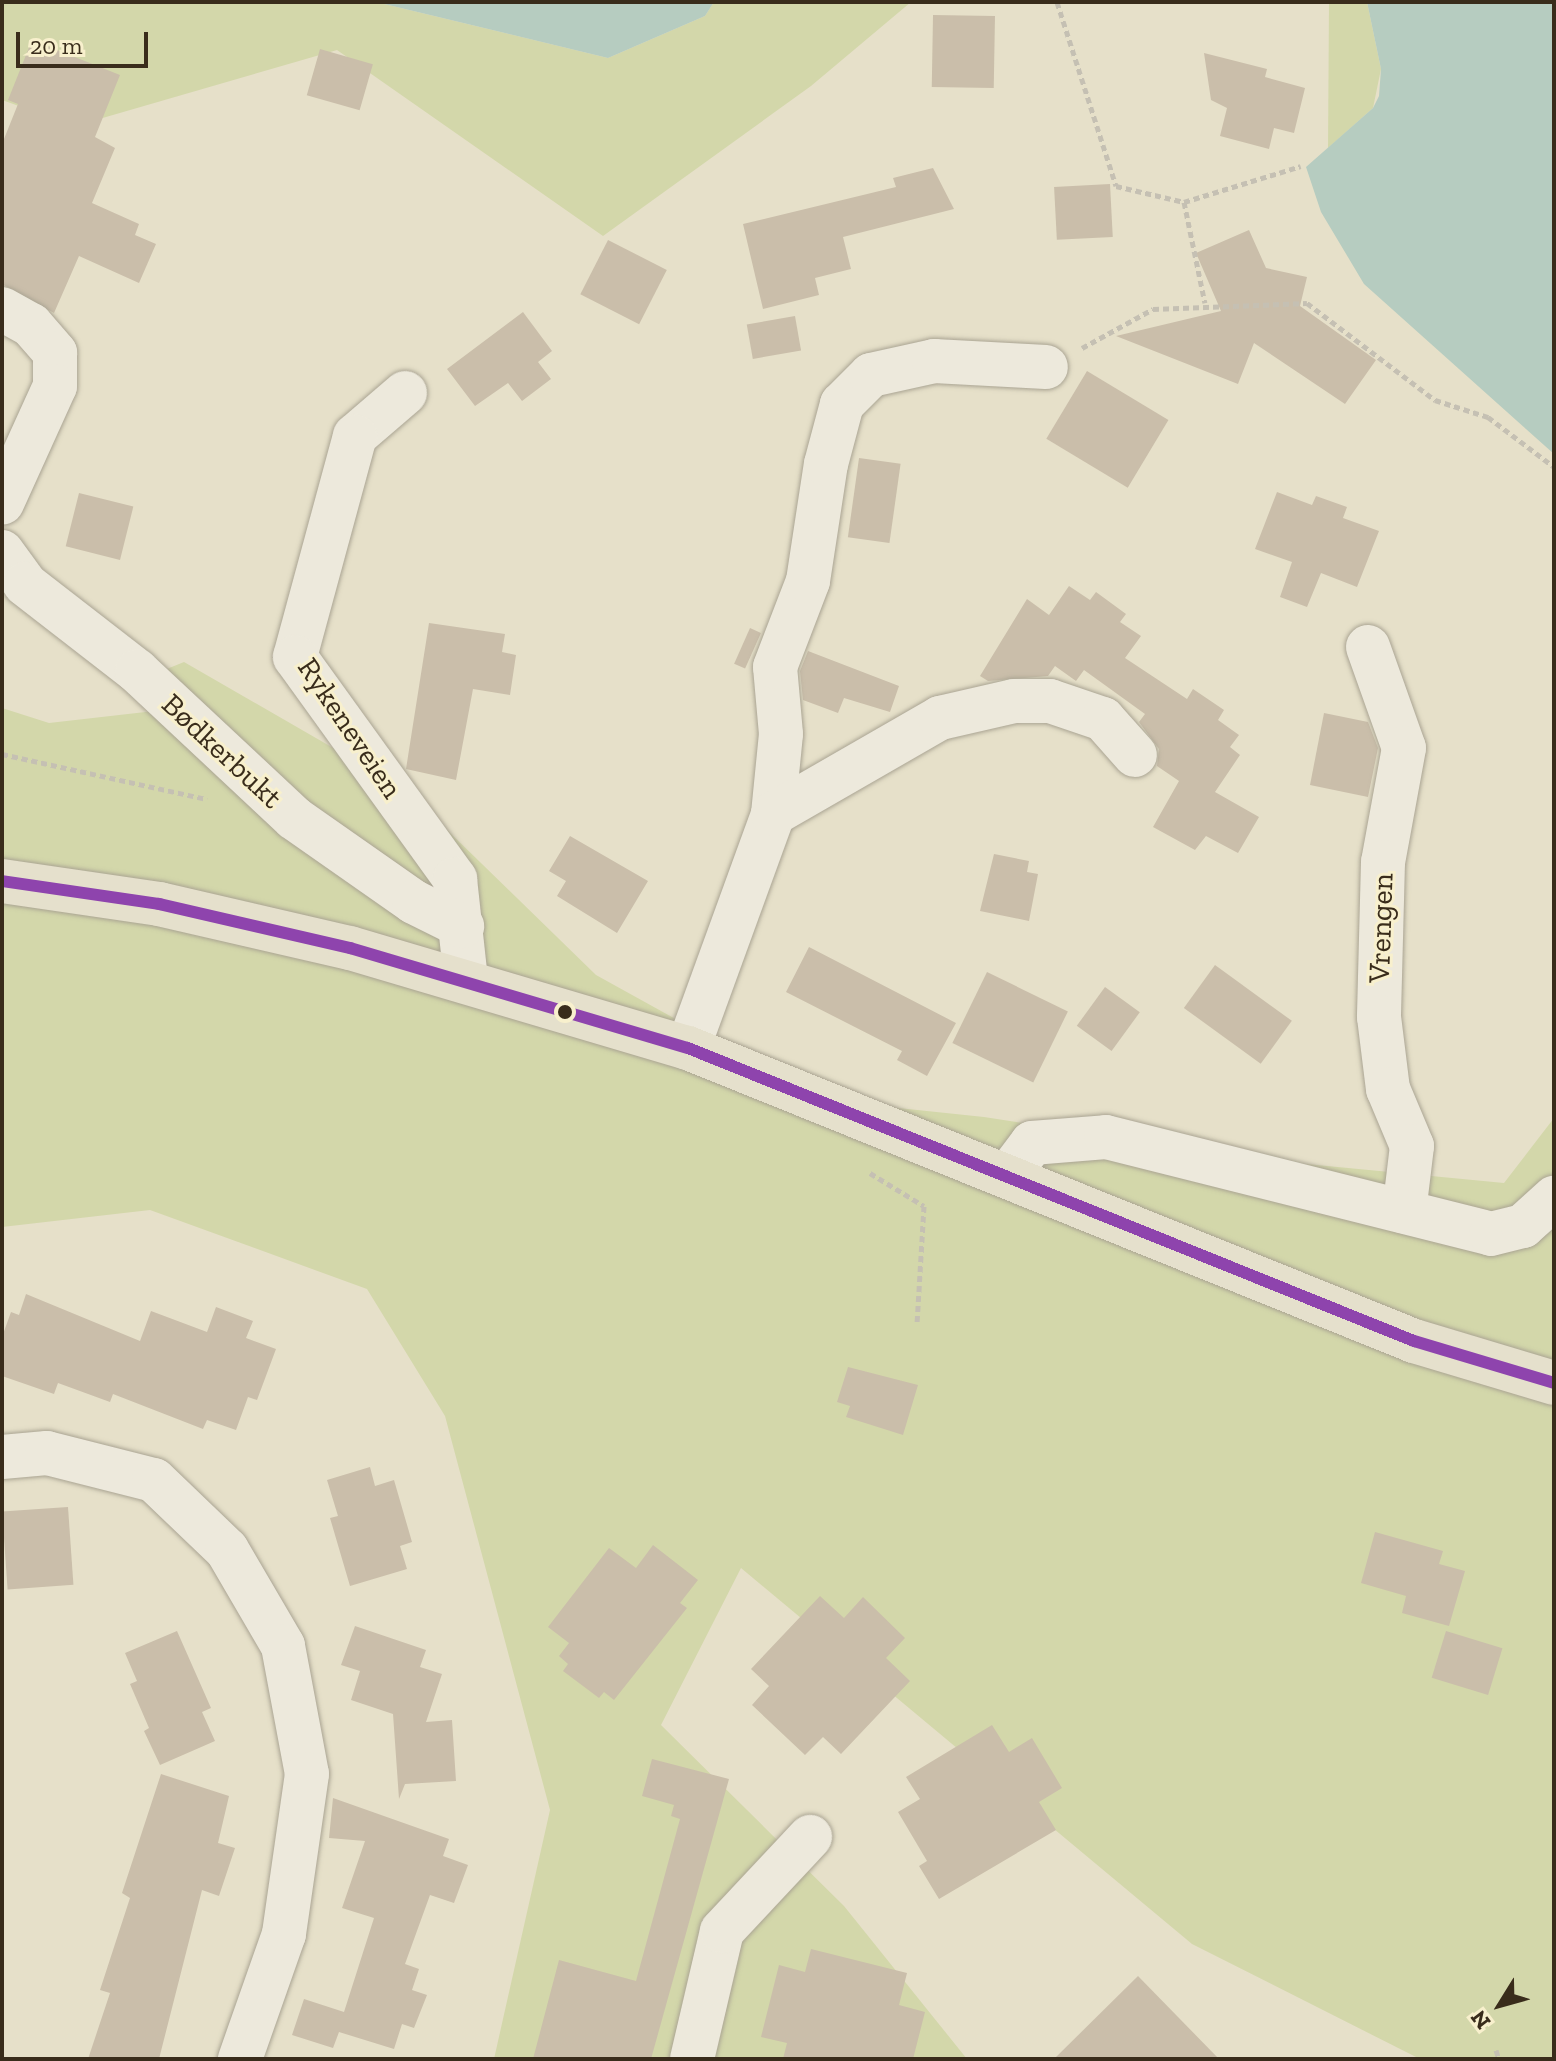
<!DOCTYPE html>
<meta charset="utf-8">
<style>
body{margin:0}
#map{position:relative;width:1556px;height:2061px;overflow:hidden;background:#e6e0c9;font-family:"Zilla Slab",serif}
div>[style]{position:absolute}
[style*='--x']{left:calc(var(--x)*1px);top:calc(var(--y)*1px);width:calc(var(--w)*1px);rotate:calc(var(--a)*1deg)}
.green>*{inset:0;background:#d3d7aa}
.water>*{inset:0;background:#b6ccc0}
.building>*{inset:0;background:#cabeaa;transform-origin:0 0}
.path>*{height:5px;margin-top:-2.5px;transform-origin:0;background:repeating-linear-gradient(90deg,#c5c0b3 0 6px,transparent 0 10px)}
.roads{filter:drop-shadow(0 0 2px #aaa493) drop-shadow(0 0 2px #aaa493)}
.street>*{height:44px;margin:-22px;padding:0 22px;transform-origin:22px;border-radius:22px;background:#ede9dc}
.primary>*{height:44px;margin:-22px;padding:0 22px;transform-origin:22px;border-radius:22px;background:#e5e0cc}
.bus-1>*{height:12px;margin:-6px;padding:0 6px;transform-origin:6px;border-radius:6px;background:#8e44ad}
.dots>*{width:22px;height:22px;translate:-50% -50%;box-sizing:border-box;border:4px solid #f8f0cd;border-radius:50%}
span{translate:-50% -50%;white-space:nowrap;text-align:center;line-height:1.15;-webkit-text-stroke:6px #f8f0cd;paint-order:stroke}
.street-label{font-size:30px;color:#392c1b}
.frame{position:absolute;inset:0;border:4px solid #392c1b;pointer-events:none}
.north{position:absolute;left:1460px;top:1965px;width:80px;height:80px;-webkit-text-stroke:6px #f8f0cd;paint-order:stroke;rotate:233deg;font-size:22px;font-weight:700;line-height:32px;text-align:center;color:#392c1b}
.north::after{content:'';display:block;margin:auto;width:28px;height:36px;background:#392c1b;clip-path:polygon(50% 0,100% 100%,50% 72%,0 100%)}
.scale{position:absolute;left:16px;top:32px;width:132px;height:36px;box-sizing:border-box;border:4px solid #392c1b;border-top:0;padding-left:10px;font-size:24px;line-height:28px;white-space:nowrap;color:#392c1b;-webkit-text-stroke:6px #f8f0cd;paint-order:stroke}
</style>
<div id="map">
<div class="green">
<i style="clip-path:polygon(2px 2px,376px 2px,608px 58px,705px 16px,714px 2px,911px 2px,811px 86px,603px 236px,337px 50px,75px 126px,2px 100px)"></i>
<i style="clip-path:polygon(1329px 2px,1367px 2px,1381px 69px,1373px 108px,1328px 148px)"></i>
<i style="clip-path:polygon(184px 662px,406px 790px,596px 975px,822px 1100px,984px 1117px,1245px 1158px,1504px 1183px,1554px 1118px,1554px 2059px,1420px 2059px,1192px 1944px,741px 1568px,661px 1725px,844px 1906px,967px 2059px,494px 2059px,550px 1810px,445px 1416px,367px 1289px,150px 1210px,2px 1227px,2px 708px,49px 723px,163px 710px,152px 675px)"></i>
</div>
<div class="water">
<i style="clip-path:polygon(376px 2px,714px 2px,705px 16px,608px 58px)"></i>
<i style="clip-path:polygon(1367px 2px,1554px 2px,1554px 454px,1364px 284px,1321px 212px,1306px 167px,1373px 108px,1379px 96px,1381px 69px)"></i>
</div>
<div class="building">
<i style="left:995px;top:16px;width:72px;height:62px;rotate:91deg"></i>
<i style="clip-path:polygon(32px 40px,120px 75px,95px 137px,115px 148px,92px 203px,139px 224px,135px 235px,156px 244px,139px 283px,79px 256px,54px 313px,2px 284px,2px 144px,18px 104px,8px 100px)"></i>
<i style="left:320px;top:49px;width:55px;height:48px;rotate:16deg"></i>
<i style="clip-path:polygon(1204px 53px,1267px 69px,1265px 77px,1305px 88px,1294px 133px,1274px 128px,1269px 149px,1220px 136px,1227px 108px,1211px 100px)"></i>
<i style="clip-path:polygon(933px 168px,954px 209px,843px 237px,851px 269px,815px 278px,819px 295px,763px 309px,743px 224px,896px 187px,893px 178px)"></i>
<i style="left:1110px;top:184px;width:53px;height:56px;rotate:87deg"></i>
<i style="clip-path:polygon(1249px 230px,1266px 268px,1307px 277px,1300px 306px,1376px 360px,1345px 404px,1254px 343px,1238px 384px,1116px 336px,1221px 311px,1196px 253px)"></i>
<i style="left:608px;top:240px;width:66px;height:61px;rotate:27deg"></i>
<i style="clip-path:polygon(523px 312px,552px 351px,538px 362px,551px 379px,522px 401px,508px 383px,475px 406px,447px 369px)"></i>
<i style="left:795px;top:316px;width:35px;height:49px;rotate:80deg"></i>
<i style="left:1087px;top:371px;width:95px;height:79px;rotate:31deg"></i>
<i style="left:859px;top:458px;width:42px;height:80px;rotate:8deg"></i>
<i style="clip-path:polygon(1277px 492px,1312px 505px,1316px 496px,1347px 507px,1343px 518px,1379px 531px,1357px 587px,1321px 573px,1307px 607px,1280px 597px,1292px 562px,1255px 549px)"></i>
<i style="left:79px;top:493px;width:56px;height:55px;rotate:14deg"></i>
<i style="clip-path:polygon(1069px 586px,1090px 600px,1096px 592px,1126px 614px,1120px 622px,1141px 636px,1125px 658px,1187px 699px,1193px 689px,1224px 710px,1218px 720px,1239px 735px,1230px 747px,1240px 755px,1215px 792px,1259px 817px,1238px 853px,1206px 836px,1195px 850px,1153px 827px,1179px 781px,1157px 766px,1159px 749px,1139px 722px,1145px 714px,1084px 670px,1076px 681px,1055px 666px,1048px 676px,988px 681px,980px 676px,1027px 599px,1049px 615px)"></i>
<i style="clip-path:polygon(429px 623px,505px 634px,502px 652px,516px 655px,510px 695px,473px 689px,456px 780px,406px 769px)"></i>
<i style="left:750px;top:628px;width:12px;height:39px;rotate:24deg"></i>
<i style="clip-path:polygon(808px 651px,899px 686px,890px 712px,844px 698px,838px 713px,803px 700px,800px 671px)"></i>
<i style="clip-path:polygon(1324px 713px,1368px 722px,1378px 748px,1368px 797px,1310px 785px)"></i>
<i style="clip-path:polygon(570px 836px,648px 881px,617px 933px,557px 896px,566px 881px,549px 871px)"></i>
<i style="clip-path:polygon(994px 854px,1029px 861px,1027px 872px,1038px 874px,1029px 921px,980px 911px)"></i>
<i style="clip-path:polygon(809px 947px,956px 1023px,927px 1076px,897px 1060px,902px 1051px,786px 992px)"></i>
<i style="left:1215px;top:965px;width:95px;height:53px;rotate:36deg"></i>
<i style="left:987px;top:972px;width:90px;height:79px;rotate:26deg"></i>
<i style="left:1105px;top:987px;width:43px;height:48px;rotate:36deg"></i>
<i style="clip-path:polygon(26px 1294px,140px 1341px,151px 1311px,207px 1332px,216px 1307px,253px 1321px,246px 1338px,276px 1349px,257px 1400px,248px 1397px,236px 1430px,207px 1420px,203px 1429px,113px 1394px,110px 1402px,58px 1383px,54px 1394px,2px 1376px,2px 1337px,11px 1312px,19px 1315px)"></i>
<i style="clip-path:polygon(848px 1367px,918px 1385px,903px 1435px,846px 1417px,850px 1406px,837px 1402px)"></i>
<i style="clip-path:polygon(370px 1467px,375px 1486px,394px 1480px,412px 1542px,400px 1546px,407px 1569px,350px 1586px,330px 1518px,338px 1516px,327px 1480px)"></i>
<i style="left:68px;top:1507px;width:78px;height:66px;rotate:86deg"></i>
<i style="clip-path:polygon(1375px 1532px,1443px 1551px,1439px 1564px,1465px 1571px,1449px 1626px,1402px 1613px,1406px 1596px,1361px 1583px)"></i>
<i style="clip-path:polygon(653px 1545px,698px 1580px,680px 1603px,687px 1608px,614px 1700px,604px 1692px,599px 1698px,563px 1671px,568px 1664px,559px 1656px,569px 1643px,548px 1627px,609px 1548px,636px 1568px)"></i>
<i style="clip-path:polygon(820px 1596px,844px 1618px,863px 1597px,905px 1638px,886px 1658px,910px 1681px,841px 1754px,823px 1737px,805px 1755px,752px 1705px,769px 1686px,751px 1669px)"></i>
<i style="clip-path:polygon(355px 1626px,426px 1650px,420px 1667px,442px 1674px,426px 1722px,452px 1720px,456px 1781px,405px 1784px,399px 1799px,393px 1714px,351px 1700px,360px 1671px,341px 1665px)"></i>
<i style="clip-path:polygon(177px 1631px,211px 1708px,202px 1712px,215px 1741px,160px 1765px,144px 1731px,149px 1728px,130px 1684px,137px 1681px,125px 1653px)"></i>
<i style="left:1446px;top:1631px;width:59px;height:49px;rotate:17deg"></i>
<i style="clip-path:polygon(992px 1725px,1009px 1752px,1032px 1738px,1062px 1788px,1039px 1802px,1056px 1830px,939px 1899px,919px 1866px,927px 1861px,898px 1812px,920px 1799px,906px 1777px)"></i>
<i style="clip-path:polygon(652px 1759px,729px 1779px,651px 2059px,533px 2059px,559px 1960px,636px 1981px,680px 1819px,671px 1816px,674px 1805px,642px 1796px)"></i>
<i style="clip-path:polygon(161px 1774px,229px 1796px,218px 1843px,235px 1848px,219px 1896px,202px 1890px,159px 2059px,88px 2059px,110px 1993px,100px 1990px,130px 1898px,122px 1893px)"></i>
<i style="clip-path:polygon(333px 1798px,449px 1839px,443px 1856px,468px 1865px,454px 1903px,430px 1895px,405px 1964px,419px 1969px,412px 1990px,427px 1995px,414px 2028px,402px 2024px,394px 2049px,339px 2032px,333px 2048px,292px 2035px,304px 1999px,344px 2012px,374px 1918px,342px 1908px,365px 1841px,329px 1838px)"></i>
<i style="clip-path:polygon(811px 1949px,907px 1973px,899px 2005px,925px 2012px,913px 2059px,783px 2059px,787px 2043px,761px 2037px,779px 1965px,805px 1972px)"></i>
<i style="clip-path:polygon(1138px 1976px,1219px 2059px,1054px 2059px)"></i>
</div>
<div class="path">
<i style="--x:1057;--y:2;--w:193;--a:72.2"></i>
<i style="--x:1116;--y:186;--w:70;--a:13.2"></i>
<i style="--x:1184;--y:202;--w:122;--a:-17.1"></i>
<i style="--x:1184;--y:202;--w:103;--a:78.3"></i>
<i style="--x:1082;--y:348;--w:81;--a:-28.8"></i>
<i style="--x:1153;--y:309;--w:154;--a:-2.2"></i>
<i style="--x:1307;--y:303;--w:161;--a:37.2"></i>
<i style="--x:1435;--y:400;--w:56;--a:17.8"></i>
<i style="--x:1488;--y:417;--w:83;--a:37.1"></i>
<i style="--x:2;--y:754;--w:210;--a:12.4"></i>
<i style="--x:870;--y:1173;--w:63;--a:31.4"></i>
<i style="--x:924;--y:1206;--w:118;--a:93.4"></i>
<i style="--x:1496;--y:2050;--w:9;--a:72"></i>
</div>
<div class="roads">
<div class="street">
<i style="--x:2;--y:309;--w:33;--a:29"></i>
<i style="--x:31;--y:325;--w:37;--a:49"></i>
<i style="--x:55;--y:353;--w:33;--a:90"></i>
<i style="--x:55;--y:386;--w:128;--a:114.4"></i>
<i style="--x:405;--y:393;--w:66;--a:139.3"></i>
<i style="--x:355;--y:436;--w:229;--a:105.2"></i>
<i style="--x:295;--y:657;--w:274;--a:54.2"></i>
<i style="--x:455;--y:879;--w:103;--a:83.8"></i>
<i style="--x:2;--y:552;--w:39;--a:54"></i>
<i style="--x:25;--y:584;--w:142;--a:37.8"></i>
<i style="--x:137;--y:671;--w:215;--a:43.1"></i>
<i style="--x:294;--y:818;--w:146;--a:35"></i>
<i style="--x:414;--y:902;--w:54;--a:26.6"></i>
<i style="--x:1368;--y:647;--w:107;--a:70.4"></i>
<i style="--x:1404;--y:748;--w:116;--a:100.4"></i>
<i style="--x:1383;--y:862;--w:155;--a:91.5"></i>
<i style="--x:1379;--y:1017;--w:73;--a:82.9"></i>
<i style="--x:1388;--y:1089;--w:62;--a:67.2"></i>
<i style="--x:1412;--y:1146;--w:66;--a:96.9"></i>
<i style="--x:773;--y:814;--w:80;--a:-84.3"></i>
<i style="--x:781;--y:734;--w:67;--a:-95.1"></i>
<i style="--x:775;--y:667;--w:92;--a:-69"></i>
<i style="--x:808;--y:581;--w:118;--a:-81.3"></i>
<i style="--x:826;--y:464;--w:62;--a:-75.1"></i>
<i style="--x:842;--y:404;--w:41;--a:-45"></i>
<i style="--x:871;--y:375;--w:65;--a:-12.5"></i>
<i style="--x:934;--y:361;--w:112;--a:3.1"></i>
<i style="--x:688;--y:1048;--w:249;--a:-70"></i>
<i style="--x:773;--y:814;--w:193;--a:-29.9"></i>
<i style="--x:940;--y:718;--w:76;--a:-12.9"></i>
<i style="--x:1014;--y:701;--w:36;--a:0"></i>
<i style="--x:1050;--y:701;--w:56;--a:18.8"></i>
<i style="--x:1103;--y:719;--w:48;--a:48.4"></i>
<i style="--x:1008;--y:1175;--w:40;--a:-53"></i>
<i style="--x:1032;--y:1143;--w:74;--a:-4.6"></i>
<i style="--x:1106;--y:1137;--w:397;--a:14.1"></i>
<i style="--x:1491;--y:1234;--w:33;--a:-14"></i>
<i style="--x:1523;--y:1226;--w:42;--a:-42.1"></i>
<i style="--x:2;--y:1457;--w:45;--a:-5.1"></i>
<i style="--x:47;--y:1453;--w:110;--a:14.2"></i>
<i style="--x:154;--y:1480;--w:101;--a:43.8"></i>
<i style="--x:227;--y:1550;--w:111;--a:59.7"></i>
<i style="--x:283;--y:1646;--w:130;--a:79.4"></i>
<i style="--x:307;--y:1774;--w:162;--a:98.2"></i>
<i style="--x:284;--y:1934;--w:133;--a:109.4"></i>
<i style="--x:692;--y:2059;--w:131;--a:-76.8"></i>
<i style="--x:722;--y:1931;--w:129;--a:-46.9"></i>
</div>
<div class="primary">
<i style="--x:2;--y:881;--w:159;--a:8.3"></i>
<i style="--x:159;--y:904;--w:196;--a:13"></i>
<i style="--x:350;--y:948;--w:352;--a:16.5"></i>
<i style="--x:688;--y:1048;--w:783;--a:21.98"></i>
<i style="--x:1414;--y:1341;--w:146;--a:16.7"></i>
</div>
</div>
<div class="bus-1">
<i style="--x:2;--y:881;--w:159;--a:8.3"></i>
<i style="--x:159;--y:904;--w:196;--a:13"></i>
<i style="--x:350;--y:948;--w:352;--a:16.5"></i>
<i style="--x:688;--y:1048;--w:783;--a:21.98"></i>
<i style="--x:1414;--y:1341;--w:146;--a:16.7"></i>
</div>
<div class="dots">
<i style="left:565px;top:1012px;background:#392c1b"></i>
</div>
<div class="street-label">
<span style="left:350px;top:728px;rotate:56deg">Rykeneveien</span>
<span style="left:222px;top:751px;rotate:43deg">Bødkerbukt</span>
<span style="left:1381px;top:928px;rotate:-88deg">Vrengen</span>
</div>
<div class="frame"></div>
<div class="north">N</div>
<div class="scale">20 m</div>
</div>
